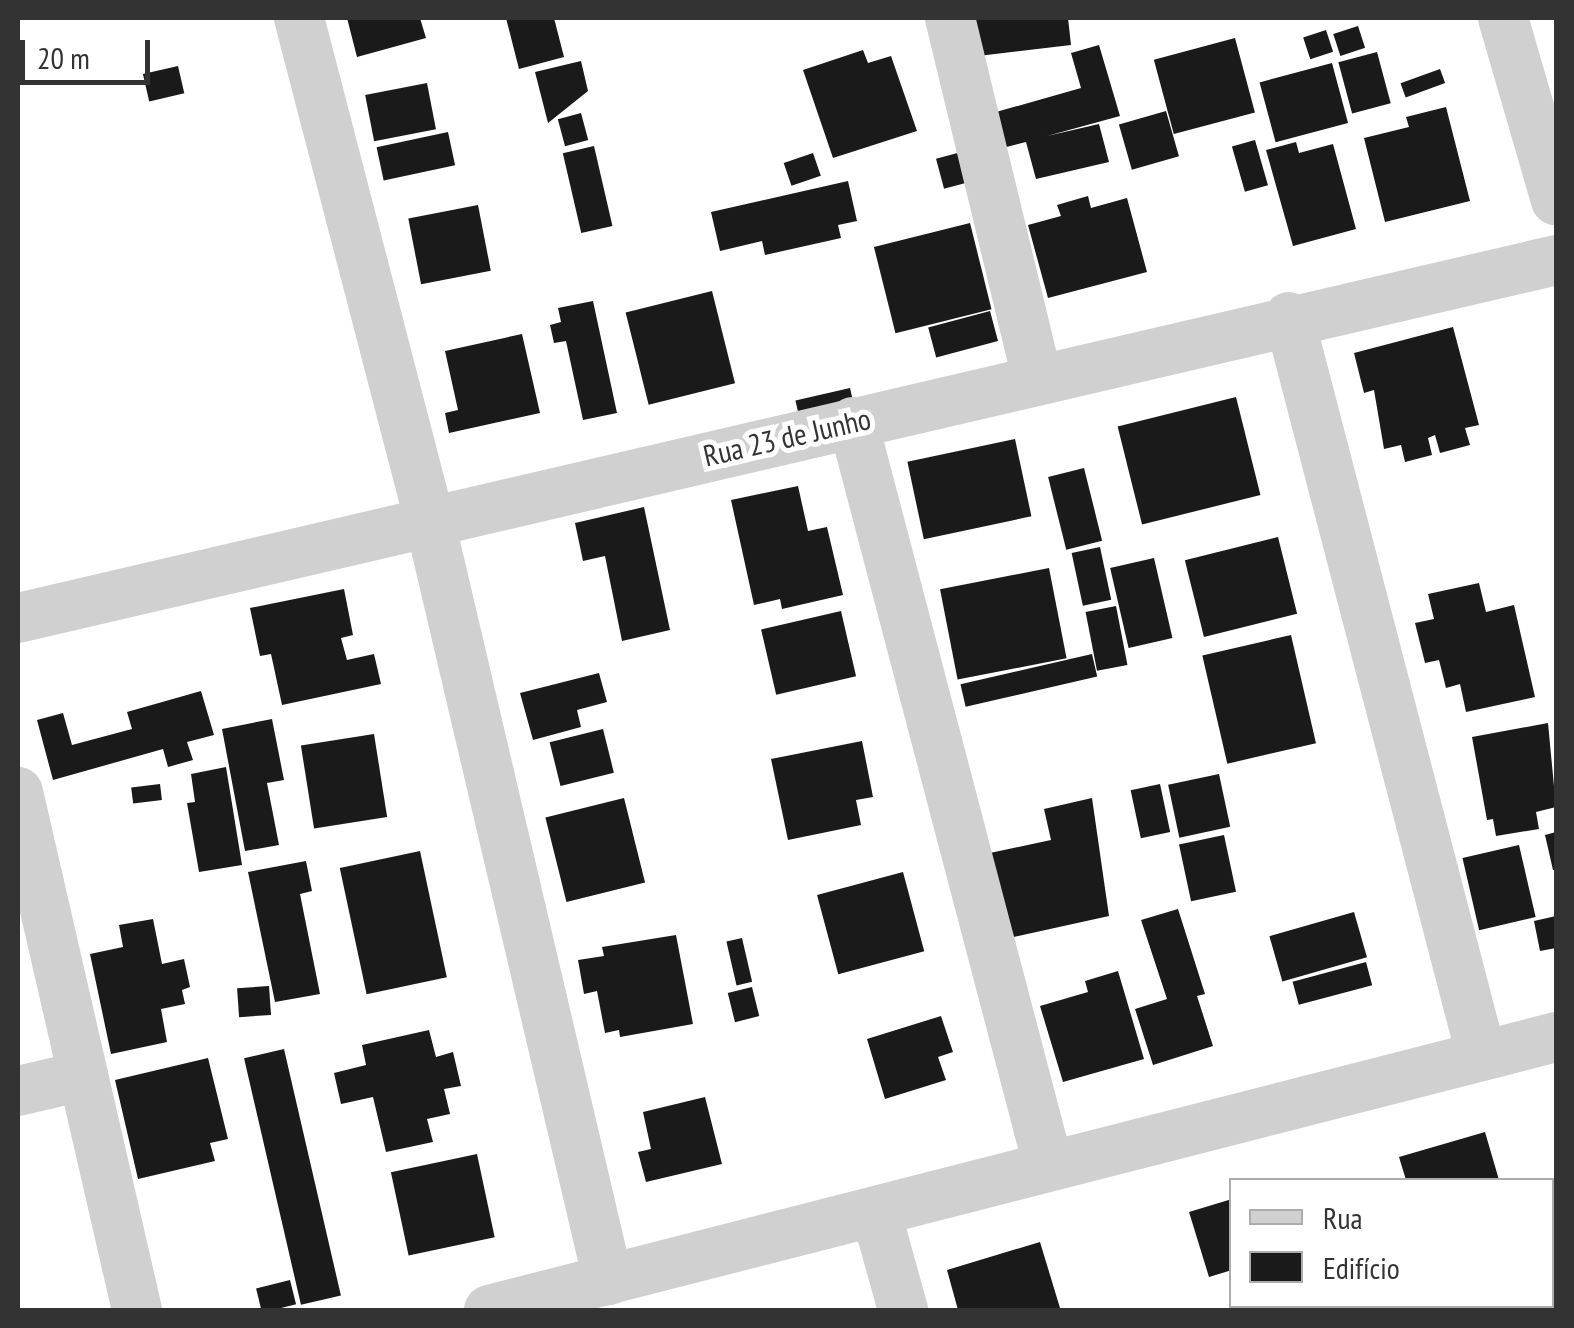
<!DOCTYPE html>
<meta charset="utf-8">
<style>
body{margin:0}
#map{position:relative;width:1574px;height:1328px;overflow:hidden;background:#fff;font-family:"PT Sans Narrow",sans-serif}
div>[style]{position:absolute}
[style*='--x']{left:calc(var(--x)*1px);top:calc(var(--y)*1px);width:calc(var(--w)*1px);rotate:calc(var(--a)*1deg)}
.building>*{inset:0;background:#1a1a1a;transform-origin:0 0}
.minor>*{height:50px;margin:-25px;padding:0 25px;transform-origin:25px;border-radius:25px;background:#d0d0d0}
span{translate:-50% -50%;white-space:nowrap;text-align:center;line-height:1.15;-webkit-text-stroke:10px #fff;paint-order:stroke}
.street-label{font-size:30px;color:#333}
.frame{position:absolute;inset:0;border:20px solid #333;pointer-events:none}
.legend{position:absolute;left:1229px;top:1178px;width:325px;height:130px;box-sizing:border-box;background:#fff;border:2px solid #adadad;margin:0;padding:12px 18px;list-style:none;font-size:30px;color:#333}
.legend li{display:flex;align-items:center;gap:20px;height:50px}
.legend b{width:50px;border:2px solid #adadad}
.scale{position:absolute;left:20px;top:40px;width:130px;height:45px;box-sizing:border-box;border:5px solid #333;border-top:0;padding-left:12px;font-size:30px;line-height:35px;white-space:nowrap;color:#333;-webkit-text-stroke:8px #fff;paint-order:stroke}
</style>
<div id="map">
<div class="building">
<i style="clip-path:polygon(347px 18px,420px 18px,426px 38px,357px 57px)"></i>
<i style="clip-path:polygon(506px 18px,554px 18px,564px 57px,519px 69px)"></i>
<i style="clip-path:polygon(974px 18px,1068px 18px,1071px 45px,978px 56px)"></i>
<i style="left:1358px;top:26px;width:23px;height:26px;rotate:72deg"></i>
<i style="left:1326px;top:30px;width:23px;height:24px;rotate:72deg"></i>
<i style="left:1235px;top:38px;width:77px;height:84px;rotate:75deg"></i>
<i style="clip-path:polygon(1099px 45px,1120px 116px,1047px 136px,1099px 124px,1109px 162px,1036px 179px,1026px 142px,991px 151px,982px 116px,1081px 88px,1071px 53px)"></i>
<i style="clip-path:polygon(863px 50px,868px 63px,891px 56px,917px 131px,833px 158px,803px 70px)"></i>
<i style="left:1377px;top:52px;width:53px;height:40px;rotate:75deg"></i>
<i style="clip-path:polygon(581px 61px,588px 91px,548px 123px,535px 72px)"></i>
<i style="left:1332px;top:63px;width:62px;height:75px;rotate:75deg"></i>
<i style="left:178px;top:66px;width:28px;height:36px;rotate:77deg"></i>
<i style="left:1440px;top:69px;width:15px;height:42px;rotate:70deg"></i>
<i style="left:427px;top:83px;width:47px;height:63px;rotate:79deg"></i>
<i style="clip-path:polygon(1446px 107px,1470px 201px,1385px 222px,1364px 138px,1409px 127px,1406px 117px)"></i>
<i style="left:1166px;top:111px;width:47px;height:49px;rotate:74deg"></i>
<i style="left:581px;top:113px;width:28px;height:24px;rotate:75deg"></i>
<i style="left:448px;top:132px;width:34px;height:73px;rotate:78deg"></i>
<i style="left:1255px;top:140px;width:47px;height:24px;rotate:74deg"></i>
<i style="clip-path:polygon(1296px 142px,1299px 153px,1333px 144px,1356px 229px,1293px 246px,1266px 150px)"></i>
<i style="left:594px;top:146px;width:82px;height:32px;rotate:77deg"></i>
<i style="left:965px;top:151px;width:31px;height:30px;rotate:75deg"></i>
<i style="left:813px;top:153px;width:24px;height:31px;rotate:71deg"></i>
<i style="clip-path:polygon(848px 181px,857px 221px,838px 225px,841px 238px,765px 255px,762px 241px,720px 251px,711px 212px)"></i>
<i style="clip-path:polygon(1088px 196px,1091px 208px,1127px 198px,1147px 272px,1048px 298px,1028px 225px,1061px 216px,1057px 205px)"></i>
<i style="left:478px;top:205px;width:67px;height:71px;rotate:79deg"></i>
<i style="left:970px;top:223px;width:89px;height:99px;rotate:76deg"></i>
<i style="left:712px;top:291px;width:95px;height:89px;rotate:76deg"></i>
<i style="clip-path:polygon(593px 301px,617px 413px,583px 420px,566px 341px,554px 343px,550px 325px,561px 322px,558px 308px)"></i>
<i style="left:990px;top:311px;width:31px;height:64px;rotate:75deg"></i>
<i style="clip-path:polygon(1453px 327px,1479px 425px,1465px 428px,1470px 445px,1440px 453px,1435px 435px,1428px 438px,1432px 455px,1405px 462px,1401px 445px,1384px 449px,1374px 390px,1364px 393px,1354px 353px)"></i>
<i style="clip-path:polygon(522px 334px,540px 413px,449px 433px,445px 413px,458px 410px,445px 351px)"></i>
<i style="left:850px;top:388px;width:18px;height:56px;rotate:77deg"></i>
<i style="left:1236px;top:397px;width:101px;height:122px;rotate:76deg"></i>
<i style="left:1015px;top:439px;width:79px;height:110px;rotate:78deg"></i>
<i style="left:1084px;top:468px;width:75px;height:37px;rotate:76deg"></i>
<i style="clip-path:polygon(798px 486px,808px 531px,827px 527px,843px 595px,782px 609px,780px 599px,754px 605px,731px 500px)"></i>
<i style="clip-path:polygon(644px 507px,670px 630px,622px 641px,605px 556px,583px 561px,575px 523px)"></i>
<i style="left:1278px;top:537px;width:79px;height:96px;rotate:76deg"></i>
<i style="left:1100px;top:547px;width:54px;height:29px;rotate:78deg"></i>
<i style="left:1154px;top:558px;width:82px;height:45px;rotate:77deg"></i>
<i style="left:1049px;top:568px;width:92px;height:111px;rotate:79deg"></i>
<i style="clip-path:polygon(1479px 583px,1486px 612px,1514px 605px,1535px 697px,1466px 712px,1460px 684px,1446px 688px,1439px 660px,1425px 663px,1415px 623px,1434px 619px,1428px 594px)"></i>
<i style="clip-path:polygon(344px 589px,353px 635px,341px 638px,347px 660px,374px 654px,381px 684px,282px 705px,271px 654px,260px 656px,250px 608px)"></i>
<i style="left:1116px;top:606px;width:60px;height:31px;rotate:79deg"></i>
<i style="left:841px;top:611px;width:67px;height:82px;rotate:77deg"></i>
<i style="left:1291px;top:635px;width:111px;height:91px;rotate:77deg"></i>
<i style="left:1092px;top:654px;width:23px;height:135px;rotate:77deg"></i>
<i style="clip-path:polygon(599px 673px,607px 702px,577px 710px,581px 727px,533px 740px,520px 693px)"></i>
<i style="clip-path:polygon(201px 691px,214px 735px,187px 742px,193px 760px,168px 767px,163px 749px,53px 780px,37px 720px,63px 713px,72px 745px,132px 729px,127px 712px)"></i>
<i style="clip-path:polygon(272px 719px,284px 780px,267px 783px,279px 845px,245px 851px,222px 729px)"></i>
<i style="clip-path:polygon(1548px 723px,1556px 807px,1536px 812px,1539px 829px,1496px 836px,1493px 819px,1487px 820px,1472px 737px)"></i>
<i style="left:603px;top:729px;width:45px;height:55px;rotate:76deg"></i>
<i style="left:374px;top:734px;width:84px;height:74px;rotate:81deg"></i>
<i style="clip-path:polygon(862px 741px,873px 797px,856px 800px,861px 825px,788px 840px,771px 759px)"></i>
<i style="clip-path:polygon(226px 767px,242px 865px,199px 872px,187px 803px,195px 802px,191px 774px)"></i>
<i style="left:1219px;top:774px;width:54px;height:52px;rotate:78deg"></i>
<i style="left:160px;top:784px;width:16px;height:29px;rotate:83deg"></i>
<i style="left:1160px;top:784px;width:49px;height:30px;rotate:78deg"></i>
<i style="left:624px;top:798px;width:87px;height:81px;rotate:76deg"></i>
<i style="clip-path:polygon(1092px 798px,1109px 916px,1009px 938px,990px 853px,1051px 840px,1044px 809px)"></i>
<i style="clip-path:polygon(1556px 832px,1556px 870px,1553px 870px,1545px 835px)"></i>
<i style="left:1224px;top:835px;width:58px;height:46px;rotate:78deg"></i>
<i style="left:1519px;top:845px;width:74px;height:58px;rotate:77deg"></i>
<i style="left:420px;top:851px;width:129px;height:82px;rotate:78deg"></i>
<i style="clip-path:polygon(306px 861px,312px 891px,300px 894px,320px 994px,275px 1002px,248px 872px)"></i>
<i style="left:903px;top:872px;width:82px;height:89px;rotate:75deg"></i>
<i style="clip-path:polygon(1178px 909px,1205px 994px,1197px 996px,1213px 1046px,1153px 1065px,1135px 1009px,1167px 999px,1141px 920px)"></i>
<i style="left:1354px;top:912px;width:47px;height:88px;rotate:74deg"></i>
<i style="clip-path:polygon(1556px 916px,1556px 948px,1540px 951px,1534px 921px)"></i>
<i style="clip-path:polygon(153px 919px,162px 964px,184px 959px,190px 987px,182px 990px,185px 1004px,161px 1009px,167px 1042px,111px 1054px,90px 954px,123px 947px,119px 925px)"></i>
<i style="clip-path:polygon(676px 935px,693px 1024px,620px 1037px,619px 1030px,605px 1033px,597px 991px,584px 994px,578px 960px,604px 956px,602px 947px)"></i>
<i style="left:742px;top:938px;width:45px;height:16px;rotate:77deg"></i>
<i style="left:1366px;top:962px;width:24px;height:76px;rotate:75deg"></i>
<i style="clip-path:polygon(1118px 971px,1144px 1059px,1063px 1082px,1040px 1006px,1088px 992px,1085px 981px)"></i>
<i style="left:269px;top:986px;width:29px;height:32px;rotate:86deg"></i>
<i style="left:752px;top:987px;width:30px;height:25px;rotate:76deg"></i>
<i style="clip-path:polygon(941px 1016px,953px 1052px,938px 1057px,946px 1080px,885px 1099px,867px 1039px)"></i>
<i style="clip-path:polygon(429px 1030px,436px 1057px,453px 1052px,461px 1086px,444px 1089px,450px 1114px,427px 1119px,433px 1142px,386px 1152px,373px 1097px,341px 1104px,334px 1073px,366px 1065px,362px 1045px)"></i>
<i style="left:284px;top:1049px;width:253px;height:41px;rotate:77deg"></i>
<i style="clip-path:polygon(208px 1058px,228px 1139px,210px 1143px,215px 1161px,138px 1179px,115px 1080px)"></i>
<i style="clip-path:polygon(705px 1097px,722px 1164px,646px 1182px,638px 1152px,651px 1149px,643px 1112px)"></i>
<i style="clip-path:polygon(1485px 1132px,1499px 1180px,1406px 1180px,1399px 1157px)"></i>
<i style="left:477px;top:1154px;width:85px;height:88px;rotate:78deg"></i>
<i style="clip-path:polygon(1232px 1199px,1232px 1270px,1209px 1277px,1189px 1212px)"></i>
<i style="clip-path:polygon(1040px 1242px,1060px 1308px,958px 1310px,947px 1270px)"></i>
<i style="left:290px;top:1280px;width:25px;height:35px;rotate:76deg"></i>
</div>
<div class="minor">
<i style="--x:299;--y:18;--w:517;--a:75.43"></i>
<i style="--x:429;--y:518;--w:783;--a:76.78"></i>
<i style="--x:950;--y:18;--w:369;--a:76.4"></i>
<i style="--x:1503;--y:18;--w:190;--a:73.8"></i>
<i style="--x:1289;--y:317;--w:762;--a:75.4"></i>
<i style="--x:853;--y:422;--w:767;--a:75.28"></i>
<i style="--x:18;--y:618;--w:1579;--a:-13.1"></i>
<i style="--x:18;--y:792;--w:531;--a:77.06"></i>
<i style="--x:18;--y:1091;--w:67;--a:-13"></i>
<i style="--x:877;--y:1216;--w:98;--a:74.5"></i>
<i style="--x:489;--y:1310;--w:1101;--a:-14.35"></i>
</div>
<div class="street-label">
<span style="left:787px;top:437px;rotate:-13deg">Rua 23 de Junho</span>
</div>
<div class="frame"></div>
<ul class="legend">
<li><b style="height:12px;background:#d0d0d0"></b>Rua</li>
<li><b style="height:28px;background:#1a1a1a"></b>Edifício</li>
</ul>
<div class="scale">20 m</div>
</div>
